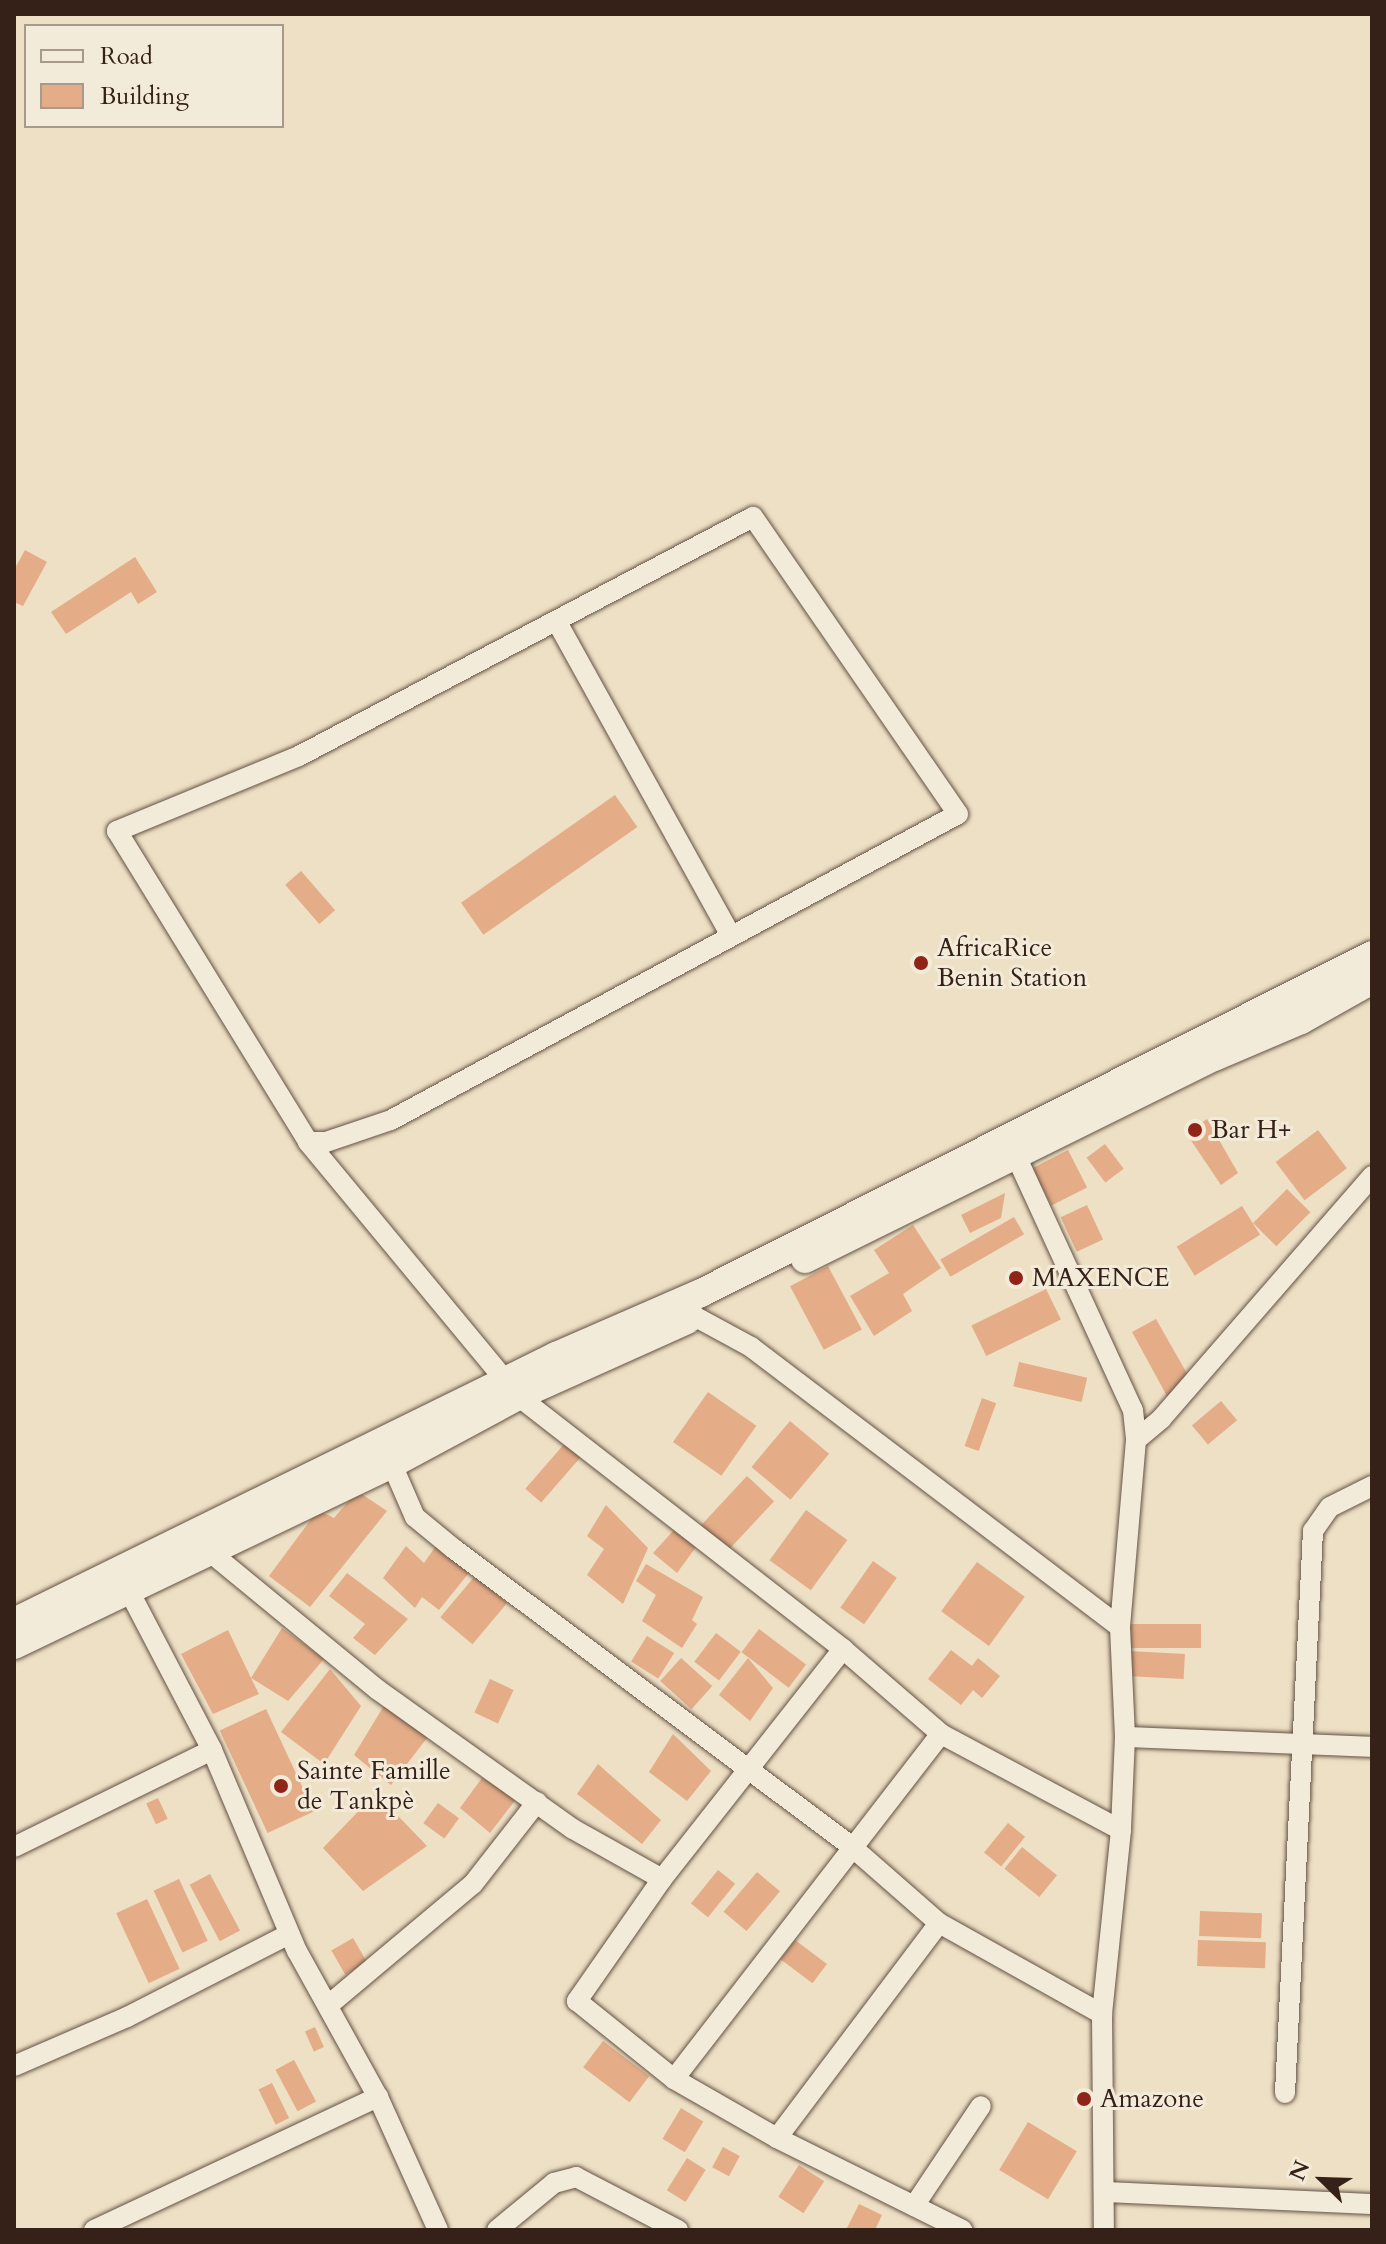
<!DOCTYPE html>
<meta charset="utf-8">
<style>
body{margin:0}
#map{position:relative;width:1386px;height:2244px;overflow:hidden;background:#ede0c5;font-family:Cardo,serif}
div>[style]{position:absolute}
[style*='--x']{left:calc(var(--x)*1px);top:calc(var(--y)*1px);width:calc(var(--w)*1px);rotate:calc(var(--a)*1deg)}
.building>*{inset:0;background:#e4ac87;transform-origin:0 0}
.roads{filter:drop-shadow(0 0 2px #645143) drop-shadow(0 0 2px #645143)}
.street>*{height:20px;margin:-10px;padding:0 10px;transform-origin:10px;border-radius:10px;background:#f3ebd9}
.secondary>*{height:28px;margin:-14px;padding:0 14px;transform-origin:14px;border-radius:14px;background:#f3ebd9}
.dots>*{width:22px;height:22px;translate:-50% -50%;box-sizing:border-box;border:4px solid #f3ebd9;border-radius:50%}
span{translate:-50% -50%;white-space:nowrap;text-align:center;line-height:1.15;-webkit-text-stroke:6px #f3ebd9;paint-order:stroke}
.poi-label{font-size:26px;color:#362118}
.left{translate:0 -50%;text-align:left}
.frame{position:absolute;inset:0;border:16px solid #362118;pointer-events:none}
.legend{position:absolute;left:24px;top:24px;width:260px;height:104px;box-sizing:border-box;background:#f3ebd9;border:2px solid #a79a8c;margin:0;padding:10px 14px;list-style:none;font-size:24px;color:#362118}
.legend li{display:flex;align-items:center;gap:16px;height:40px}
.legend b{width:40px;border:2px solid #a79a8c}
.north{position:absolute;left:1282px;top:2140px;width:80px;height:80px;-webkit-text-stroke:6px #f3ebd9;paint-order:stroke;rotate:293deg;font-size:22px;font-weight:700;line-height:32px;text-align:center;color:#362118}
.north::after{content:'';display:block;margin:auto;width:28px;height:36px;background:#362118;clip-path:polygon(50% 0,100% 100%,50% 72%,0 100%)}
</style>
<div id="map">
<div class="building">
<i style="clip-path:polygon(25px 550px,47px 562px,23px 606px,14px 602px,14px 570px)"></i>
<i style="clip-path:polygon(135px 557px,157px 592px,138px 604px,131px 592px,66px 634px,51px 612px)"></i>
<i style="left:615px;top:795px;width:39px;height:188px;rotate:55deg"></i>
<i style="left:301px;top:871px;width:52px;height:21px;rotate:49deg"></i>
<i style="clip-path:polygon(1207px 1119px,1238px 1173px,1221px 1185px,1186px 1133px)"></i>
<i style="left:1318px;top:1130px;width:48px;height:53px;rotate:53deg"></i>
<i style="left:1105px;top:1144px;width:31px;height:23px;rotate:53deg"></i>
<i style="left:1068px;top:1150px;width:42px;height:40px;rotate:63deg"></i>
<i style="left:1287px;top:1189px;width:33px;height:48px;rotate:45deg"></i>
<i style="clip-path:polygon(1005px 1193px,1001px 1218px,970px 1233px,961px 1215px)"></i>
<i style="left:1087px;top:1205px;width:38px;height:29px;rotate:65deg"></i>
<i style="left:1242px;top:1206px;width:34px;height:77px;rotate:58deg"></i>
<i style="left:1014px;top:1217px;width:20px;height:85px;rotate:60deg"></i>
<i style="clip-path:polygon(913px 1225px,941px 1268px,903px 1294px,912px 1311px,874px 1336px,850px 1296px,889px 1273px,874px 1250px)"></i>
<i style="left:828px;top:1266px;width:72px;height:43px;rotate:62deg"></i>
<i style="left:1046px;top:1289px;width:34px;height:83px;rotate:64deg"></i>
<i style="clip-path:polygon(1156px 1319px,1189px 1377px,1168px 1398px,1132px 1332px)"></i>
<i style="left:1019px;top:1362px;width:70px;height:25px;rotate:13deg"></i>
<i style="left:708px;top:1392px;width:59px;height:61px;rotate:35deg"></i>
<i style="left:982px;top:1398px;width:15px;height:51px;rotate:20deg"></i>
<i style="left:1221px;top:1401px;width:25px;height:38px;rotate:50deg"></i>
<i style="left:790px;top:1421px;width:51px;height:60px;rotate:40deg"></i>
<i style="left:566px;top:1442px;width:21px;height:62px;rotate:41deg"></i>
<i style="left:747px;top:1476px;width:37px;height:70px;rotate:43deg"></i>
<i style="clip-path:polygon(357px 1491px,387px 1511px,310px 1607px,269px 1576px,318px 1510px,334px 1518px)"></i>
<i style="clip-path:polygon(606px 1505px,648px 1548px,623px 1604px,587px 1575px,604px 1549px,587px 1536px)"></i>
<i style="left:806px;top:1510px;width:51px;height:62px;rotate:36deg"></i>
<i style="clip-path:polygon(674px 1530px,696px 1547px,677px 1573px,653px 1553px)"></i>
<i style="clip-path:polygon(406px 1546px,424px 1563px,436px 1546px,472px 1569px,439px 1610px,422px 1597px,415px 1608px,383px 1578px)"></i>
<i style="left:873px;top:1561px;width:29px;height:57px;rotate:35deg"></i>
<i style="left:977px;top:1562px;width:59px;height:61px;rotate:36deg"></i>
<i style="clip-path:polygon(646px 1564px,703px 1597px,692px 1620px,697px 1624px,682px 1648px,642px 1621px,656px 1595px,636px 1581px)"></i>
<i style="clip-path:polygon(347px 1573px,408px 1619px,375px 1655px,353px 1638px,365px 1624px,329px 1596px)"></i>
<i style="left:475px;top:1576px;width:42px;height:54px;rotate:40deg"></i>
<i style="left:1129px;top:1624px;width:72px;height:24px"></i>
<i style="clip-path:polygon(282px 1628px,324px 1659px,288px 1701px,251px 1678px,259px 1694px,213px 1714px,181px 1654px,228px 1630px,251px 1678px)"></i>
<i style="left:759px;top:1629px;width:59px;height:29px;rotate:37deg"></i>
<i style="left:716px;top:1633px;width:31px;height:36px;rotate:37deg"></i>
<i style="left:647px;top:1636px;width:32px;height:30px;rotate:32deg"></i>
<i style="clip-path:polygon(951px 1650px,972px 1666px,978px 1658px,1000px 1676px,982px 1698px,973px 1690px,961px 1705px,928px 1679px)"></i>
<i style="left:1128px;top:1651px;width:57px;height:25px;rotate:3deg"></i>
<i style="left:681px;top:1658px;width:42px;height:31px;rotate:42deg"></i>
<i style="clip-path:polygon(748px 1658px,773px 1688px,750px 1721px,719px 1695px)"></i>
<i style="clip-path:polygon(330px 1669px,361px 1706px,324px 1764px,281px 1732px)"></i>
<i style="left:490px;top:1679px;width:26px;height:37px;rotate:25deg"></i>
<i style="clip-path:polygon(385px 1704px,430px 1734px,391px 1785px,354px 1755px)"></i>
<i style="left:266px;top:1709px;width:113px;height:51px;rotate:65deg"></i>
<i style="clip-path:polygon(673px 1734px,711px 1771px,687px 1801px,649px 1772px)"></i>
<i style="clip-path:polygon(598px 1764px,661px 1820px,642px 1844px,577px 1794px)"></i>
<i style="clip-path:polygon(482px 1778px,517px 1798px,490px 1833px,460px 1808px)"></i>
<i style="clip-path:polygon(376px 1793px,427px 1846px,363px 1891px,323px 1848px)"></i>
<i style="left:158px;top:1798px;width:23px;height:13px;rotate:65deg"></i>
<i style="left:438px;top:1803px;width:26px;height:25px;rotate:36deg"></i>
<i style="left:1008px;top:1823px;width:22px;height:38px;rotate:39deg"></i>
<i style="left:1022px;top:1847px;width:45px;height:28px;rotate:39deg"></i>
<i style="left:718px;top:1870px;width:22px;height:43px;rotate:39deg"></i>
<i style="left:757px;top:1872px;width:30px;height:52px;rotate:40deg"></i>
<i style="left:210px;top:1874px;width:64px;height:23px;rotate:62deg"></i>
<i style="left:179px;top:1879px;width:68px;height:28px;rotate:65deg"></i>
<i style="left:147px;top:1899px;width:77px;height:34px;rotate:65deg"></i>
<i style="left:1200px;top:1911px;width:62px;height:25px;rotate:2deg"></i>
<i style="left:353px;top:1938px;width:28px;height:25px;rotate:60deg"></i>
<i style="left:795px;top:1940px;width:40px;height:24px;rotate:37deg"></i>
<i style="left:1198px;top:1940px;width:68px;height:26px;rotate:2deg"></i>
<i style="left:315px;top:2027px;width:22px;height:11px;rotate:66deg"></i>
<i style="left:603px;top:2041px;width:58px;height:33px;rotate:37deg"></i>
<i style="left:294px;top:2060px;width:47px;height:21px;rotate:62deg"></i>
<i style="left:272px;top:2083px;width:39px;height:15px;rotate:64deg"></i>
<i style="left:681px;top:2108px;width:26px;height:36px;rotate:31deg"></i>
<i style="left:1028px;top:2122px;width:57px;height:56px;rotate:31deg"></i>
<i style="left:723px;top:2147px;width:19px;height:23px;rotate:28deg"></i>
<i style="left:687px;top:2158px;width:22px;height:38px;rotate:32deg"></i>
<i style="left:799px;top:2165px;width:30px;height:38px;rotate:33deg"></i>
<i style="clip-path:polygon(859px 2204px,882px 2215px,875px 2230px,846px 2230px)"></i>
</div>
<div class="roads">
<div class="street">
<i style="--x:557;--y:622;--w:359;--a:61"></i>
<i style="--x:308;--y:1142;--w:18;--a:0"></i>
<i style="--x:326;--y:1142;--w:69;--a:-18.7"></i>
<i style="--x:391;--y:1120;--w:644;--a:-28.35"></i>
<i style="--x:958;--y:814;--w:361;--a:-124.6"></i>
<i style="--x:753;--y:517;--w:513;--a:152.24"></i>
<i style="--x:299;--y:756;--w:197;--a:157.6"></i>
<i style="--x:117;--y:831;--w:365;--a:58.4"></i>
<i style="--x:308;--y:1142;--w:330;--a:50.4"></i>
<i style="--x:518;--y:1396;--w:412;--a:37.9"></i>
<i style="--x:843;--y:1649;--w:130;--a:40.9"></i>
<i style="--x:941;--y:1734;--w:204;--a:28.1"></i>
<i style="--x:1010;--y:1143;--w:294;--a:65.3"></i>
<i style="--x:1133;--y:1410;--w:30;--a:84"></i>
<i style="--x:1136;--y:1440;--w:188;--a:94.9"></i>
<i style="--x:1120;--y:1627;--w:110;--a:87.4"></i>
<i style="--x:1125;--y:1737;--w:93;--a:92.5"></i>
<i style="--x:1121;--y:1830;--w:185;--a:95.9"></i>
<i style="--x:1102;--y:2014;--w:216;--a:89.5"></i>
<i style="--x:687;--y:1299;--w:18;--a:68"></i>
<i style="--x:694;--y:1316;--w:65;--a:28.5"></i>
<i style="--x:751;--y:1347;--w:463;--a:37.2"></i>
<i style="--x:1136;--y:1440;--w:33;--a:-40"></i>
<i style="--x:1161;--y:1419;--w:322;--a:-49"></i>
<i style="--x:387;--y:1453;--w:70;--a:66.4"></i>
<i style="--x:415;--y:1517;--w:50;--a:39.4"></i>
<i style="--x:454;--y:1549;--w:496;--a:36.8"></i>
<i style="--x:851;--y:1846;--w:117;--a:41.2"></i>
<i style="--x:939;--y:1923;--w:187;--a:29.2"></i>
<i style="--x:204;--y:1541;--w:13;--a:61"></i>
<i style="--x:210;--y:1552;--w:217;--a:39.4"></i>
<i style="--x:378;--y:1690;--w:239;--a:35.5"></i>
<i style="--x:573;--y:1829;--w:102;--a:29.3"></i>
<i style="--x:129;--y:1578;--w:13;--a:90"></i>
<i style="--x:129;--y:1591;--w:179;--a:62.4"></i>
<i style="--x:212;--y:1750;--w:218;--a:67.1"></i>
<i style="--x:297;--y:1951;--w:167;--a:61"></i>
<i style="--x:378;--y:2097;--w:146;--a:65.7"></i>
<i style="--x:843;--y:1649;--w:293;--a:128.2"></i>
<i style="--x:662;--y:1879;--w:149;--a:124.9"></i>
<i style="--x:577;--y:2001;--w:124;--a:38.8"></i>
<i style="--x:674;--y:2079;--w:119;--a:29.8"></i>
<i style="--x:777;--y:2138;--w:207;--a:26.4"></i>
<i style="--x:1125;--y:1737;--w:247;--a:2.3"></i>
<i style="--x:14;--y:1847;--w:220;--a:-26.1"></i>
<i style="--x:331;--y:2003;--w:185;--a:-40"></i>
<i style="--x:473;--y:1884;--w:104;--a:-52"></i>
<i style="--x:14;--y:2066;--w:123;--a:-23.4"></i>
<i style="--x:127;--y:2017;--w:182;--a:-27.1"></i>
<i style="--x:674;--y:2079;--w:436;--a:-52.3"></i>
<i style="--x:1285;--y:2093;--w:563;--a:-87.15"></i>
<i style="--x:1313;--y:1531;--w:29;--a:-55"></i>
<i style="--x:1330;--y:1507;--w:47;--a:-26.6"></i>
<i style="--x:777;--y:2138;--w:269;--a:-53"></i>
<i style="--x:1105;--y:2192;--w:267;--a:2.6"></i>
<i style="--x:914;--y:2206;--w:120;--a:-56.2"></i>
<i style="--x:94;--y:2230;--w:314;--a:-25.1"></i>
<i style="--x:497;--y:2230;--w:74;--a:-39.5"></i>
<i style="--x:554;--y:2183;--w:23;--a:-15"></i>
<i style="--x:576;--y:2177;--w:115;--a:27.5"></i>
</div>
<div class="secondary">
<i style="--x:805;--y:1259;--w:456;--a:-26.3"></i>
<i style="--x:1214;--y:1057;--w:95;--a:-23"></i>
<i style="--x:1301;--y:1020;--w:81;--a:-29.4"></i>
<i style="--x:14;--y:1622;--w:604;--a:-26.14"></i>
<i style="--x:556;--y:1356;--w:158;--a:-23.5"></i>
<i style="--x:701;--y:1293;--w:751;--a:-26.74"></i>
<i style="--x:14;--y:1645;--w:417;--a:-25.6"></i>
<i style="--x:390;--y:1465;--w:145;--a:-28.3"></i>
<i style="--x:518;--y:1396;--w:185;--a:-24.2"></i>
</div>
</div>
<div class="dots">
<i style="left:921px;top:963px;background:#8f2418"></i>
<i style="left:1195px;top:1130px;background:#8f2418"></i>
<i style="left:1016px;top:1278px;background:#8f2418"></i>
<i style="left:281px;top:1786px;background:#8f2418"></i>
<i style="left:1084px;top:2099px;background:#8f2418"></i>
</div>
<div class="poi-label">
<span class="left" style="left:937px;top:963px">AfricaRice<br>Benin Station</span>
<span class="left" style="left:1211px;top:1130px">Bar H+</span>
<span class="left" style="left:1032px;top:1278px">MAXENCE</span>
<span class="left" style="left:297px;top:1786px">Sainte Famille<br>de Tankpè</span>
<span class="left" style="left:1100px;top:2099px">Amazone</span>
</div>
<div class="frame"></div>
<ul class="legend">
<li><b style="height:10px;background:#f3ebd9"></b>Road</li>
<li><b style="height:22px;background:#e4ac87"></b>Building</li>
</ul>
<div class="north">N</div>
</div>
